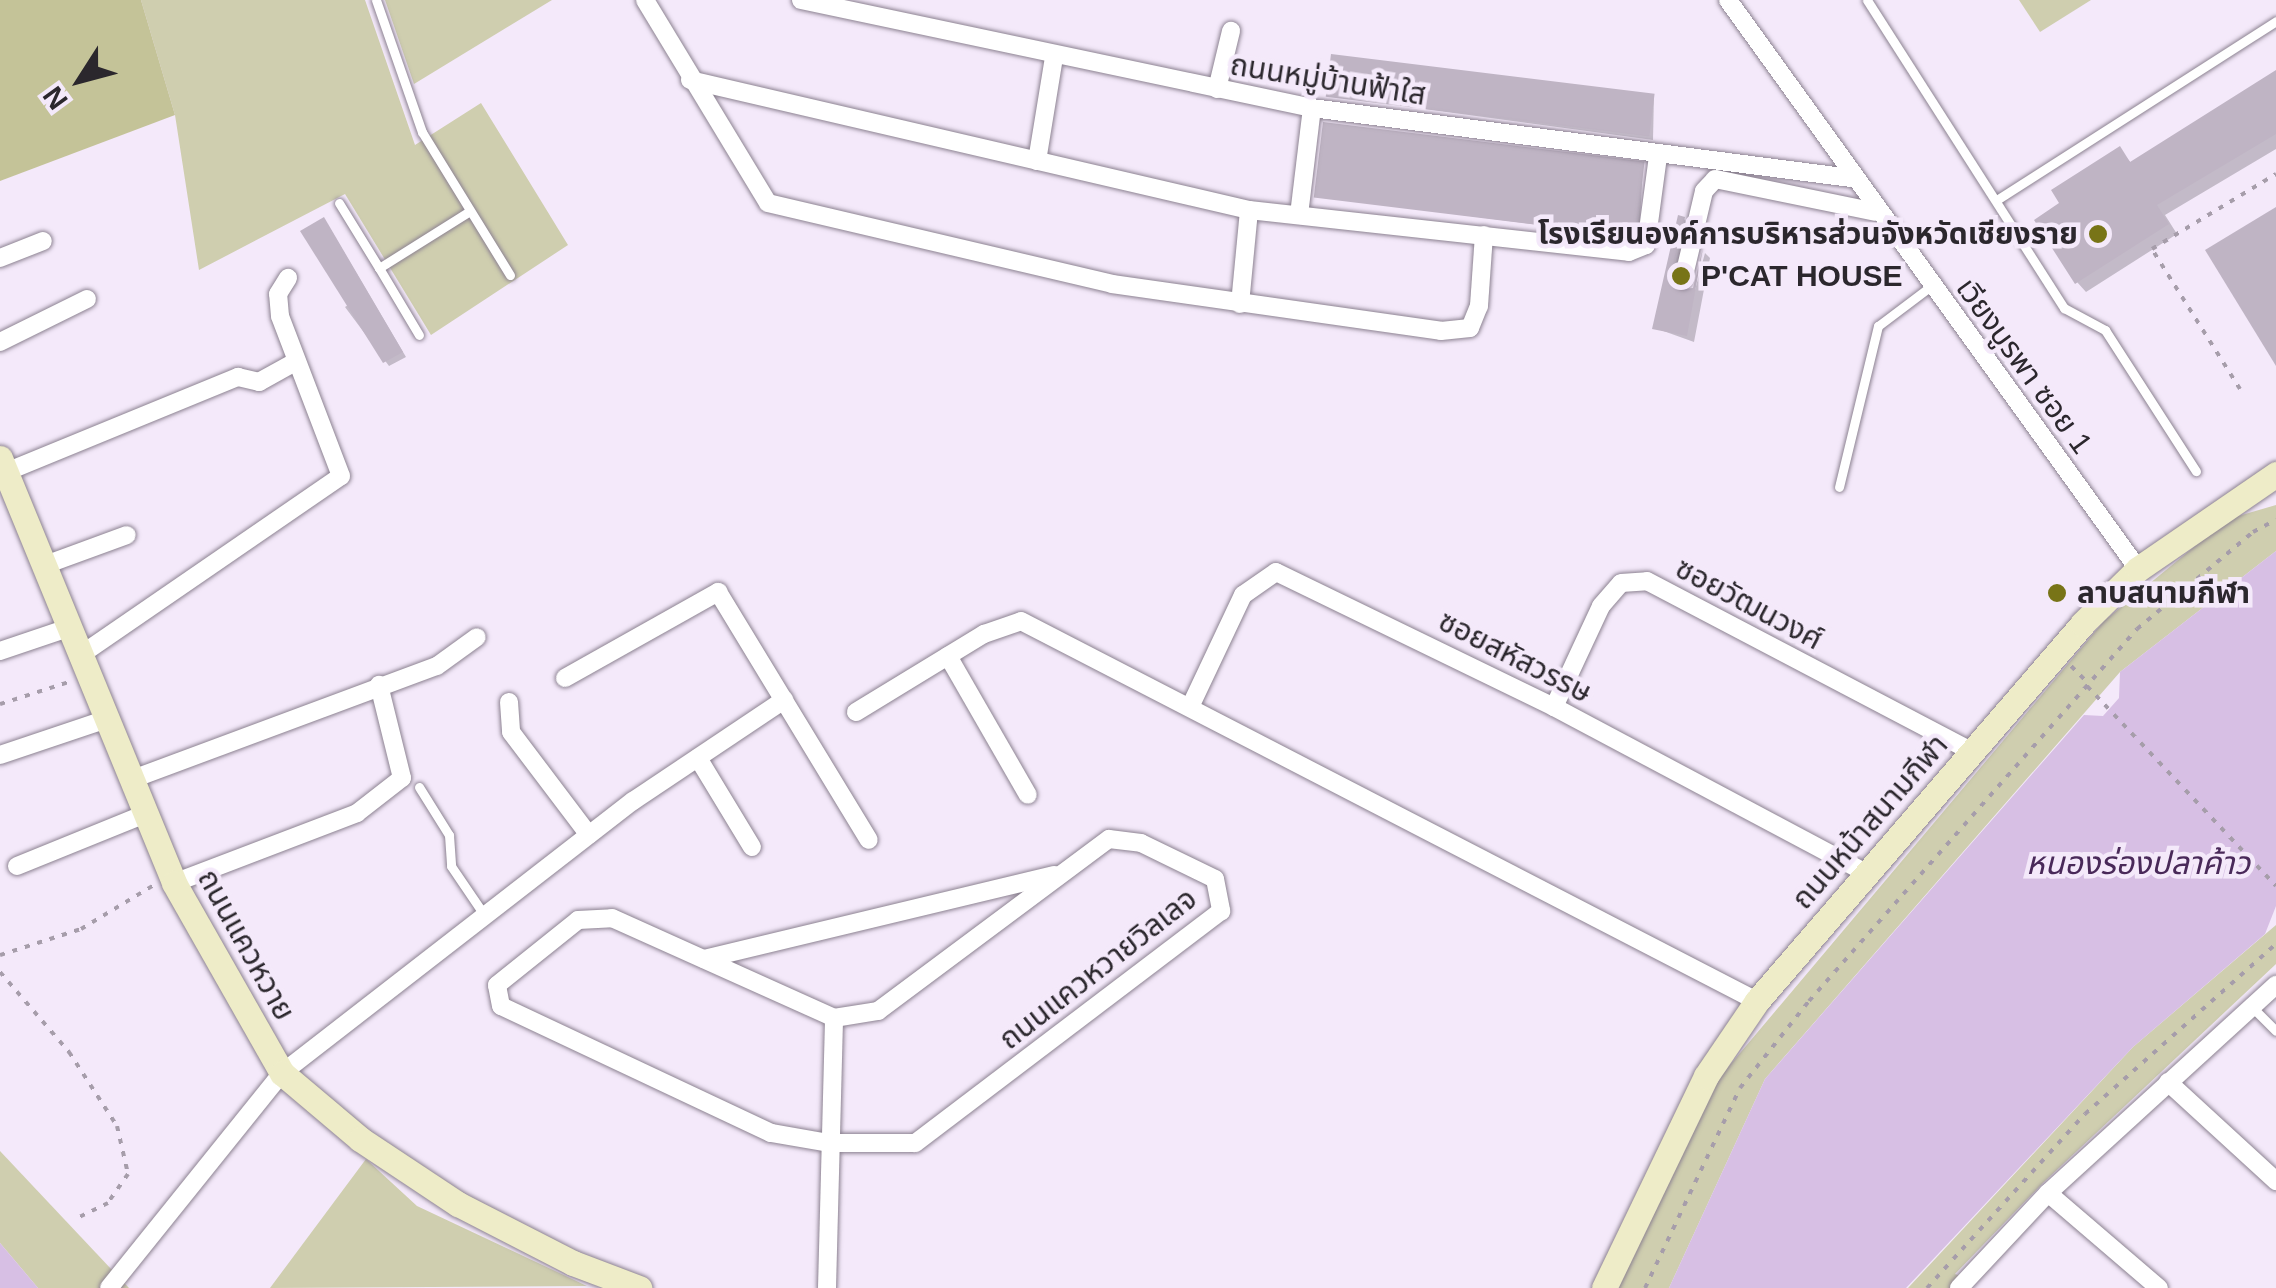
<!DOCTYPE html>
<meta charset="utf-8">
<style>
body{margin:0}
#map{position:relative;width:2276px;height:1288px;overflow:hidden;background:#f4e9fa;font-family:Arial,"Noto Sans Thai",sans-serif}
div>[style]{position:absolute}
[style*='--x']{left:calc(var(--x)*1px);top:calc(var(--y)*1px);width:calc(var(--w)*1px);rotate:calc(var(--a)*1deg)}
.green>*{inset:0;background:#cfceaf}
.forest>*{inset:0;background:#c4c398}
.water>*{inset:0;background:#d7bfe4}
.shadow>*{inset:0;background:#0003}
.building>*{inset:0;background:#bfb4c4;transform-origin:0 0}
.path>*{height:4px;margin-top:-2px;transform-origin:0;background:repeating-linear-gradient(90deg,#a69daa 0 5px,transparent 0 13px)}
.roads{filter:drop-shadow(0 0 2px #8c8291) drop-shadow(0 0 2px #8c8291)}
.lane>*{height:9px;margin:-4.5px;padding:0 4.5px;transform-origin:4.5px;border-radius:4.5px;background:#fff}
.street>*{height:18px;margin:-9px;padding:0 9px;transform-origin:9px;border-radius:9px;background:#fff}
.secondary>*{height:25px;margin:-12.5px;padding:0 12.5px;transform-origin:12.5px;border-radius:12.5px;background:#eeecc8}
.dots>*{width:28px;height:28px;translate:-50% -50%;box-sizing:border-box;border:5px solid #f4e9fa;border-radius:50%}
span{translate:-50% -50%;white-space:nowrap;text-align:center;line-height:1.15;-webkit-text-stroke:9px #f4e9fa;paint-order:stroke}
.street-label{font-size:30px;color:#2b272d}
.poi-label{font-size:30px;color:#2b272d;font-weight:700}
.right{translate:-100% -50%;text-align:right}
.left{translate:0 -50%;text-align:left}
.water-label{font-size:32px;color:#492959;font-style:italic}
.north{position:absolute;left:30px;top:30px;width:100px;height:100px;-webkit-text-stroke:8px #f4e9fa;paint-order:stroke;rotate:234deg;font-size:28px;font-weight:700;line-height:40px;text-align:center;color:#2b272d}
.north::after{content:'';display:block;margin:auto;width:35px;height:45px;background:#2b272d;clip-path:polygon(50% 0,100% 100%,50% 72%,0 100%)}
</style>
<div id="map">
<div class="green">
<i style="clip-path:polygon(141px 0,365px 0,415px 145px,481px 103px,568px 245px,431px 335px,345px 194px,199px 270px,175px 115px)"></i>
<i style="clip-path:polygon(385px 0,552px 0,414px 84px)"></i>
<i style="clip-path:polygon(2019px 0,2091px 0,2040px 32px)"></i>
<i style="clip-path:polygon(2276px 505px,2276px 551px,2120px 672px,1765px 1079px,1669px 1288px,1615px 1288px,1719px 1078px,2104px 621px,2228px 519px)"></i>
<i style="clip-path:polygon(2276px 925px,2276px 964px,2043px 1183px,1955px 1274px,1963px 1277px,1962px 1288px,1908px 1288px,2133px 1047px)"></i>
<i style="clip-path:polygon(0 1151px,129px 1288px,38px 1288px,0 1243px)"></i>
<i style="clip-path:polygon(366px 1159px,417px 1206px,587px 1286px,270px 1288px)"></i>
</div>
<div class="forest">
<i style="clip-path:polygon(0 0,141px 0,175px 115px,0 181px)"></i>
</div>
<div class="water">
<i style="clip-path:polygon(2276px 551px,2276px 906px,2265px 934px,2133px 1047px,1906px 1288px,1669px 1288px,1765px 1079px,2084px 715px,2103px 716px,2119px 698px,2120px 672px)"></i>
<i style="clip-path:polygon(0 1243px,38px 1288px,0 1288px)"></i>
</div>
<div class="shadow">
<i style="clip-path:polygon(2276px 79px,2276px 149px,2165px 215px,2177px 234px,2086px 292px,2077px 282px,2063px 204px,2120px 150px,2132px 164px)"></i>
<i style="clip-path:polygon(1654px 94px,1653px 140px,1328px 96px)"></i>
<i style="clip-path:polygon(1643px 166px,1639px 238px,1316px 196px)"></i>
<i style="clip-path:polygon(1684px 219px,1691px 227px,1679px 292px,1695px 290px,1705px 253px,1710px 258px,1694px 342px,1655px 328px)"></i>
<i style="clip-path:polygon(328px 225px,406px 357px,389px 366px,345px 307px,351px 303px)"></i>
</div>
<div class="building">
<i style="left:1331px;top:54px;width:326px;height:43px;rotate:7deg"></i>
<i style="clip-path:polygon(2276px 70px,2276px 134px,2157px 205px,2169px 224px,2075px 284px,2034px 220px,2059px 203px,2051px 190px,2120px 146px,2130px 162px)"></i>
<i style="left:1323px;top:122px;width:324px;height:76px;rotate:7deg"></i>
<i style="clip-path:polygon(2276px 207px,2276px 366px,2205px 250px)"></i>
<i style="clip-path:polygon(1678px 215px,1685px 217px,1671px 277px,1675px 290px,1693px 288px,1703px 248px,1687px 336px,1652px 329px)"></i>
<i style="clip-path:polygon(324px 217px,403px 352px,383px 363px,300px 231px)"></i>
</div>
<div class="path">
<i style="--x:2240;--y:389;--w:165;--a:-122.2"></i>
<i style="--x:2152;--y:249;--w:145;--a:-31.2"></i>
<i style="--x:2071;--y:666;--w:25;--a:45"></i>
<i style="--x:2087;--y:686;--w:275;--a:46.6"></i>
<i style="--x:0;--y:704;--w:76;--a:-17.7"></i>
<i style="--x:0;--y:955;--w:85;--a:-17.8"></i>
<i style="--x:81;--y:929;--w:85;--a:-31.1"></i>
<i style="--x:0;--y:972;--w:106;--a:49.2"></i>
<i style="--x:69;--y:1052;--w:88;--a:57"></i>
<i style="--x:117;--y:1126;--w:49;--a:77.1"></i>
<i style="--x:128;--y:1174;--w:35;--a:125"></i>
<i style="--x:108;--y:1203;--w:32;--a:154"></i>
<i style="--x:1645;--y:1288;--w:221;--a:-64.6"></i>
<i style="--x:1740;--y:1088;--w:111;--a:-51.6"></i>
<i style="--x:1809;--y:1001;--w:496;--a:-48.6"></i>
<i style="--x:2137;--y:629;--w:151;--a:-39.9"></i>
<i style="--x:2253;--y:532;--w:26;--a:-28"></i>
<i style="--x:1927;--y:1288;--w:235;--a:-47.8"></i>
<i style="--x:2085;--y:1114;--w:256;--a:-41.7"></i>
</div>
<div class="roads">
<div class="lane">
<i style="--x:376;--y:0;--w:140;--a:70.8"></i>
<i style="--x:422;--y:132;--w:168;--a:58.4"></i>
<i style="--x:1867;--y:0;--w:366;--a:57.4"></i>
<i style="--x:2064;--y:308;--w:47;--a:28.2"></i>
<i style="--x:2105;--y:330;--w:168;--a:57.2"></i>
<i style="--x:1998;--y:199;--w:330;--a:-32.6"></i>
<i style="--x:339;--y:203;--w:76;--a:58.4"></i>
<i style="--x:419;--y:335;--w:78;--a:-120.8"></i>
<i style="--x:379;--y:268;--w:107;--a:-32.1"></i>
<i style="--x:1839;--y:487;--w:166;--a:-76.4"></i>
<i style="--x:1878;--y:326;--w:66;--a:-37"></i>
<i style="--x:419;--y:787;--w:57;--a:58"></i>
<i style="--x:449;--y:835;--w:31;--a:86"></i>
<i style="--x:451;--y:866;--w:60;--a:55.8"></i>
<i style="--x:2251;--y:1006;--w:35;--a:45"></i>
</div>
<div class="street">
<i style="--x:645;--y:0;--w:237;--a:58.8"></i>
<i style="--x:768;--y:203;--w:353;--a:13.2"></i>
<i style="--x:1112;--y:284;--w:332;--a:8.1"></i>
<i style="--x:1441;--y:331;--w:29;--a:-6"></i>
<i style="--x:1470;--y:328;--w:24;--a:-68"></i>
<i style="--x:1479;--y:306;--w:71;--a:-86"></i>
<i style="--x:801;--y:0;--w:522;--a:11.93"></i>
<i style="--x:1312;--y:108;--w:544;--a:7.4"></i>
<i style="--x:1728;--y:0;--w:701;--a:54.22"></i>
<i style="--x:690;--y:80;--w:574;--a:13.09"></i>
<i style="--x:1249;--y:210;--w:382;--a:6.3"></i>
<i style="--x:1629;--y:252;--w:18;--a:-22"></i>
<i style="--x:1646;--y:245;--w:90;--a:-82.3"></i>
<i style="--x:1217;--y:89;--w:60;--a:-76.4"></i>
<i style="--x:1037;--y:161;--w:105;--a:-80.7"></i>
<i style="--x:1299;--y:215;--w:108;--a:-83.1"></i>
<i style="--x:0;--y:258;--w:46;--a:-21.6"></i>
<i style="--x:1683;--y:280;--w:91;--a:-76.7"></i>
<i style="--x:1704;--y:191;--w:16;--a:-47"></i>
<i style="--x:1715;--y:179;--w:164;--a:11.6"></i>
<i style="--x:1240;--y:304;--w:94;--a:-84.5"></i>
<i style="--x:0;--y:342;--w:97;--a:-26.3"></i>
<i style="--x:6;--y:472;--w:251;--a:-22.3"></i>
<i style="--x:238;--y:377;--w:22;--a:13"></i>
<i style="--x:259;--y:382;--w:43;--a:-28.9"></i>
<i style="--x:45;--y:565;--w:87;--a:-20.1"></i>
<i style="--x:0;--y:651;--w:75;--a:-18.7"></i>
<i style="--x:82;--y:654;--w:314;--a:-34.5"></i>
<i style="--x:341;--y:476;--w:171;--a:-110.9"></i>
<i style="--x:280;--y:316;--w:22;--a:-95"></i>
<i style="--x:278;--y:294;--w:19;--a:-58"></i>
<i style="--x:948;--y:656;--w:160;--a:60.1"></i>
<i style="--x:565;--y:678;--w:176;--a:-29.3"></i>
<i style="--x:718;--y:592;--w:290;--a:58.7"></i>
<i style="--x:509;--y:702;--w:30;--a:86"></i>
<i style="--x:511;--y:732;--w:129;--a:52.9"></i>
<i style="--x:1191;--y:705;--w:122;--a:-64.7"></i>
<i style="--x:1243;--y:595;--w:40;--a:-34.9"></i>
<i style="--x:1276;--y:572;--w:309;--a:25.9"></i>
<i style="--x:1554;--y:707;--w:356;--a:28"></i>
<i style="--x:1554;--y:707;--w:111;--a:-65"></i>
<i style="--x:1601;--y:606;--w:30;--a:-49"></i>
<i style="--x:1621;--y:583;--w:26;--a:-4"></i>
<i style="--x:1647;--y:581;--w:369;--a:27.7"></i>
<i style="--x:856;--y:712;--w:150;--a:-31.4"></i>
<i style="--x:984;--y:634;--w:39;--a:-19"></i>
<i style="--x:1021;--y:621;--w:828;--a:27.31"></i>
<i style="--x:0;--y:755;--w:113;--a:-18.6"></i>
<i style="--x:698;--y:758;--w:104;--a:58.8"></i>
<i style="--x:130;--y:780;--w:327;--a:-20.4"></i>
<i style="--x:437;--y:666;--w:49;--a:-35.9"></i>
<i style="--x:1109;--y:839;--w:32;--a:7"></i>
<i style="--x:1141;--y:843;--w:82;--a:25.9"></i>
<i style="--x:1215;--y:879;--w:33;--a:79"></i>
<i style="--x:1221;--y:911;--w:384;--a:142.8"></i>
<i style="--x:915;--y:1143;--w:86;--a:180"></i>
<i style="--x:829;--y:1143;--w:59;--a:-170.2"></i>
<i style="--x:771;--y:1133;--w:298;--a:-154.8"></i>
<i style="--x:501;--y:1006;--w:21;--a:-101"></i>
<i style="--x:497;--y:985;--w:104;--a:-38.7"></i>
<i style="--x:578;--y:920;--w:34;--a:-3"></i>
<i style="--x:612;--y:918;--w:243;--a:24.2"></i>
<i style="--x:834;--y:1018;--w:45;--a:-9"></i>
<i style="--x:878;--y:1011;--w:288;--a:-36.7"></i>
<i style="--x:17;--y:866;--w:138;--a:-22.1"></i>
<i style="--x:174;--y:883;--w:196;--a:-20.9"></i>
<i style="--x:357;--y:813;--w:57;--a:-37.9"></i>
<i style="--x:402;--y:778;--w:96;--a:-103.9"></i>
<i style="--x:704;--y:959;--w:360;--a:-13.5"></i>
<i style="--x:2168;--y:1082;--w:147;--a:42.5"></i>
<i style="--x:2048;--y:1193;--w:146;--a:40.6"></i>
<i style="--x:109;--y:1288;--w:276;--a:-51.2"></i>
<i style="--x:282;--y:1073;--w:444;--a:-37.8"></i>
<i style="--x:633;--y:801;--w:182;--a:-33.8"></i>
<i style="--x:827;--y:1288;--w:270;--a:-88.5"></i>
<i style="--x:1959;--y:1288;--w:130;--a:-46.9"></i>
<i style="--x:2048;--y:1193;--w:309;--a:-42.4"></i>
</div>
<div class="secondary">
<i style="--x:0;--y:458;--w:459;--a:67.7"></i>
<i style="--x:174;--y:883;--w:219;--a:60.4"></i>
<i style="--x:282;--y:1073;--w:102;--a:40.2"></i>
<i style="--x:360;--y:1139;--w:118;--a:33.6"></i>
<i style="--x:458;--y:1204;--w:129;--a:27.2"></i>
<i style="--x:573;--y:1263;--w:71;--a:20.7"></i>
<i style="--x:1604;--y:1288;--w:235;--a:-64.3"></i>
<i style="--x:1706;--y:1076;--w:91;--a:-55.8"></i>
<i style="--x:1757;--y:1001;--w:498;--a:-49.2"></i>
<i style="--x:2082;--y:624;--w:78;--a:-44.5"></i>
<i style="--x:2138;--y:569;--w:168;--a:-34.5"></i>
</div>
</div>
<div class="dots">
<i style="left:2098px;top:234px;background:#787417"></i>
<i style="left:1681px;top:276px;background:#787417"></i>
<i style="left:2057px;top:593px;background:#787417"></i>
</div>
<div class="street-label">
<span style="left:1328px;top:80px;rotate:9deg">ถนนหมู่บ้านฟ้าใส</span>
<span style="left:2024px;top:366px;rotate:54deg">เวียงบูรพา ซอย 1</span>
<span style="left:1749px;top:604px;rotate:28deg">ซอยวัฒนวงศ์</span>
<span style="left:1515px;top:657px;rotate:27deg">ซอยสหัสวรรษ</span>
<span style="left:1870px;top:822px;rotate:-49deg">ถนนหน้าสนามกีฬา</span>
<span style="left:246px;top:945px;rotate:61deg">ถนนแควหวาย</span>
<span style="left:1098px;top:969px;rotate:-38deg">ถนนแควหวายวิลเลจ</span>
</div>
<div class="poi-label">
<span class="right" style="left:2078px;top:234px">โรงเรียนองค์การบริหารส่วนจังหวัดเชียงราย</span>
<span class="left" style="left:1701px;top:276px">P'CAT HOUSE</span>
<span class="left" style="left:2077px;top:593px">ลาบสนามกีฬา</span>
</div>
<div class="water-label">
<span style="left:2138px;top:863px">หนองร่องปลาค้าว</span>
</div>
<div class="north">N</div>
</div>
